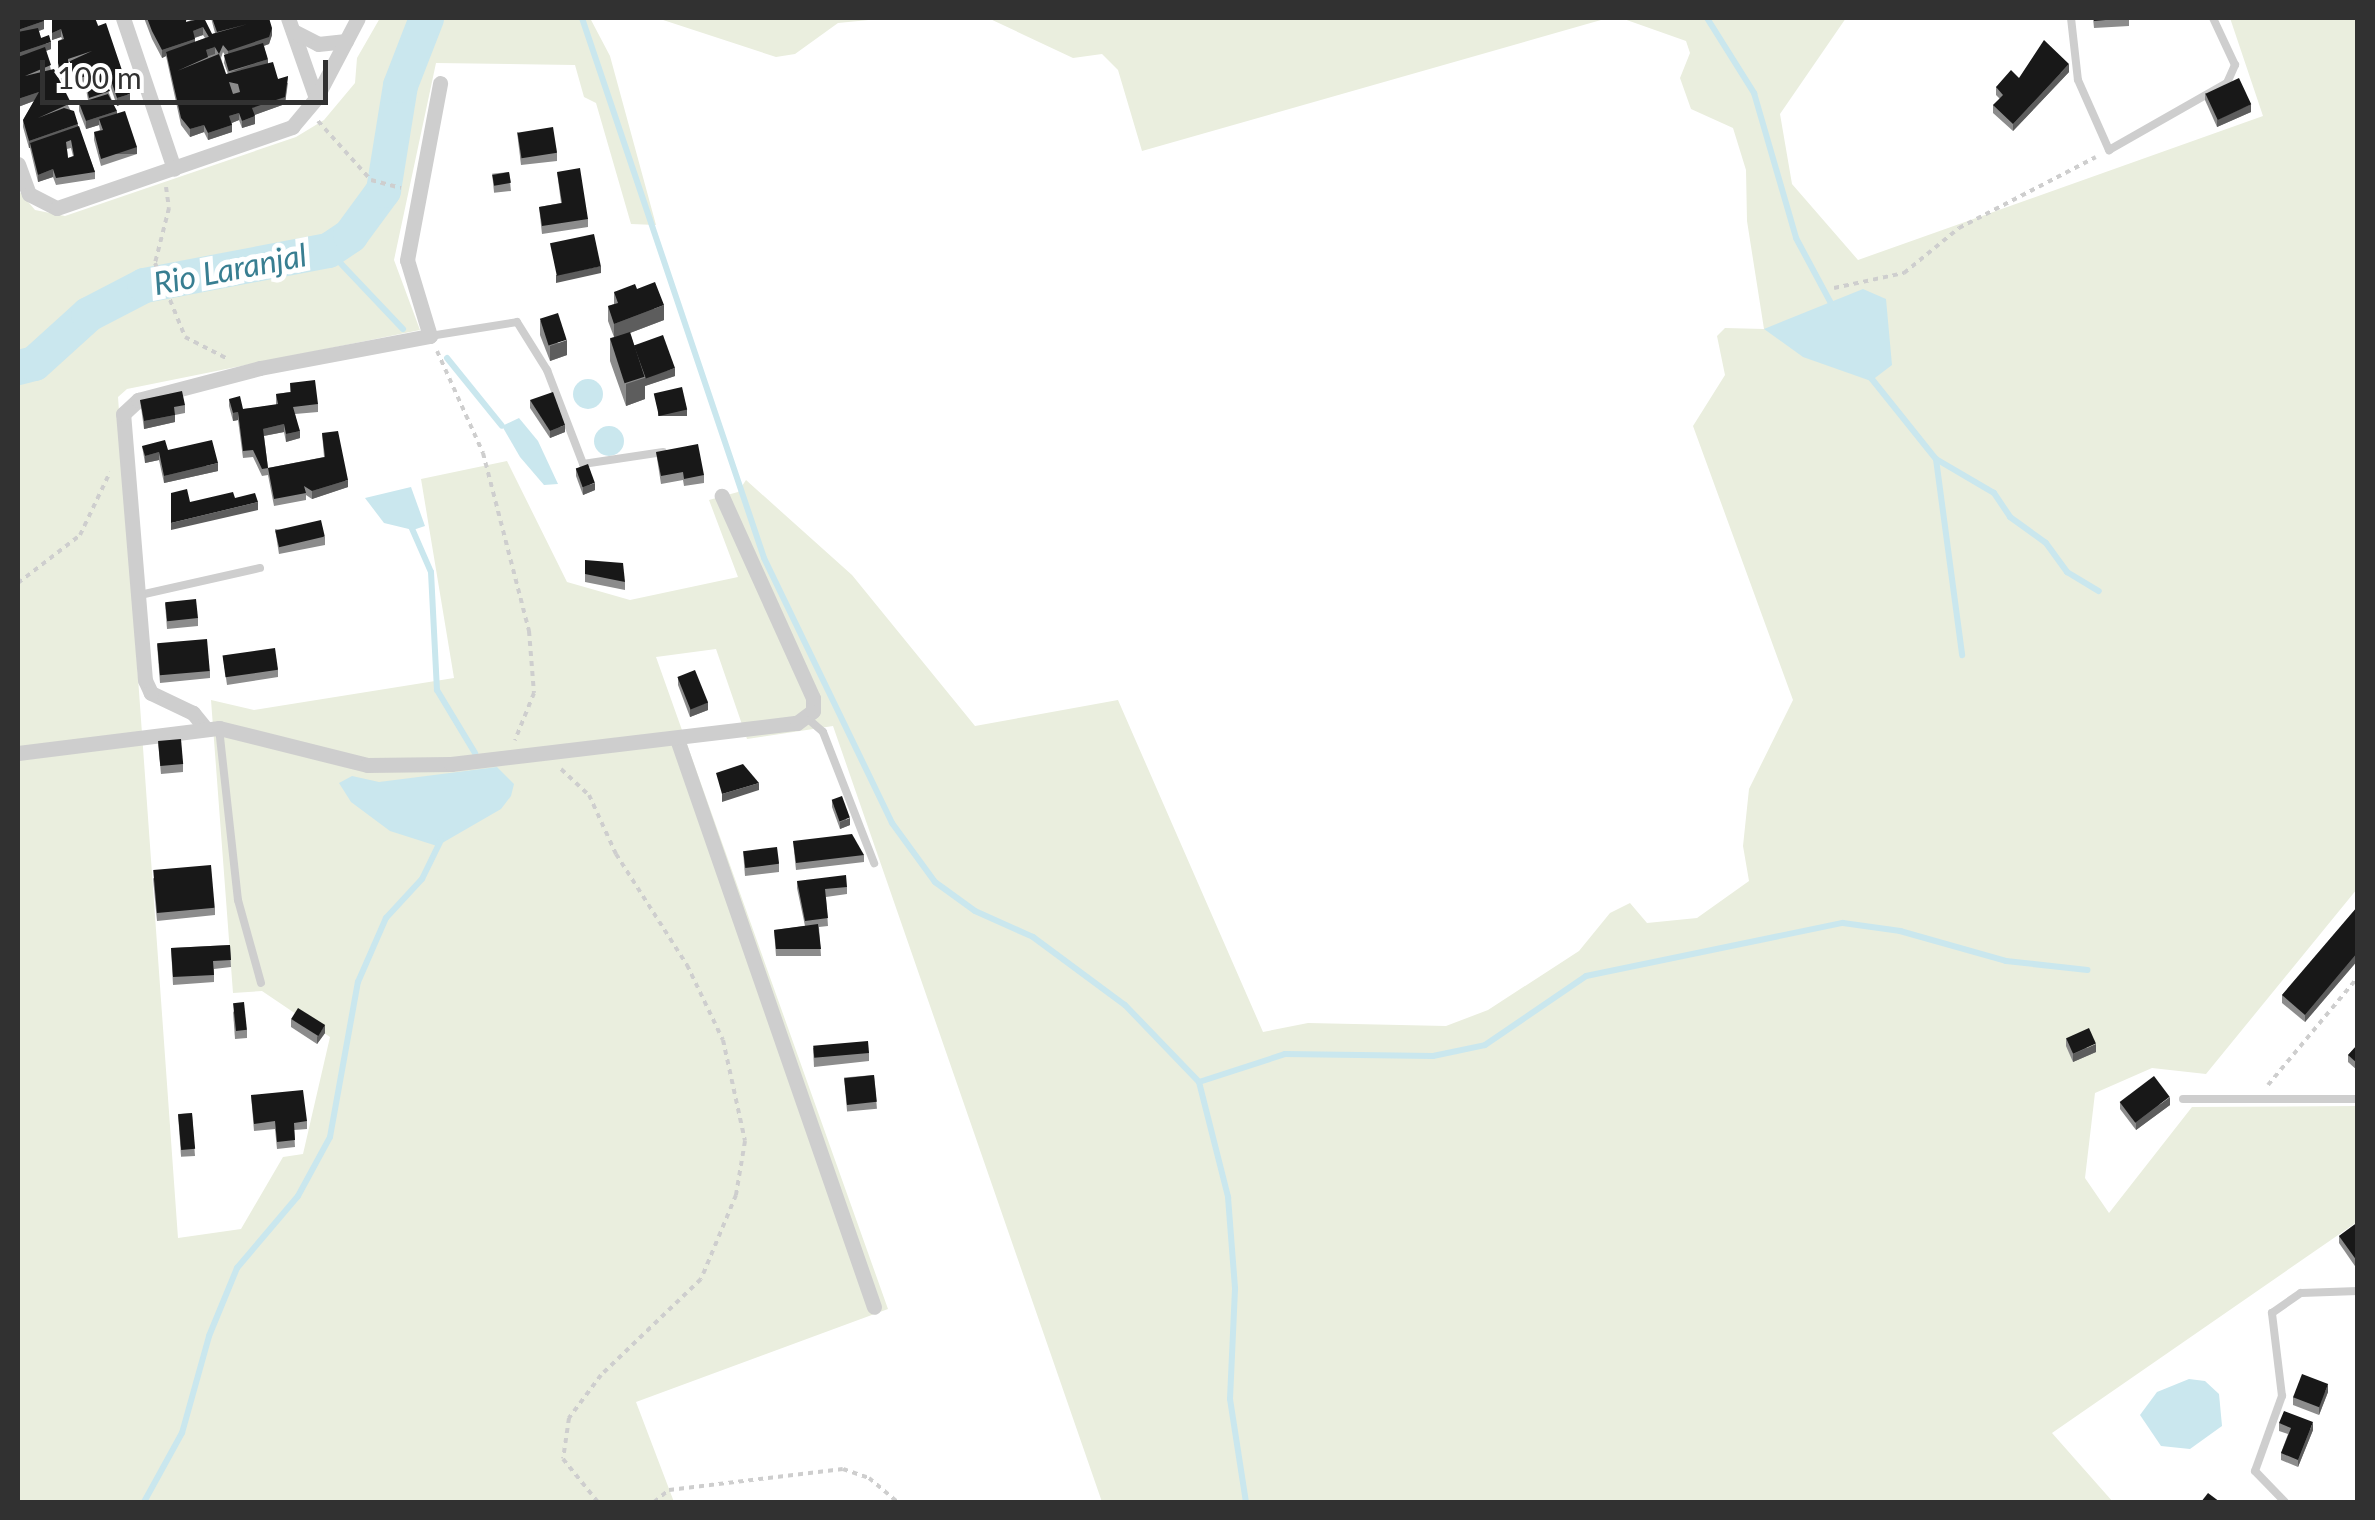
<!DOCTYPE html>
<style>
body{margin:0}
#map{position:relative;width:2375px;height:1520px;overflow:hidden;background:#fff;font-family:Lato,sans-serif}
div>[style]{position:absolute}
[style*='--x']{left:calc(var(--x)*1px);top:calc(var(--y)*1px);width:calc(var(--w)*1px);rotate:calc(var(--a)*1deg)}
.green>*{inset:0;background:#eaeede}
.water>*{inset:0;background:#cae7ee}
.round{border-radius:50%}
.stream>*{height:6px;margin:-3px;padding:0 3px;transform-origin:3px;border-radius:3px;background:#cae7ee}
.river>*{height:35px;margin:-17.5px;padding:0 17.5px;transform-origin:17.5px;border-radius:17.5px;background:#cae7ee}
.path>*{height:4px;margin-top:-2px;transform-origin:0;background:repeating-linear-gradient(90deg,#cecece 0 5px,transparent 0 10px)}
.service>*{height:8px;margin:-4px;padding:0 4px;transform-origin:4px;border-radius:4px;background:#cecece}
.minor>*{height:15px;margin:-7.5px;padding:0 7.5px;transform-origin:7.5px;border-radius:7.5px;background:#cecece}
.wall>*{inset:0;background:#8c8c8c;transform-origin:0 0}
.shaded-wall>*{inset:0;background:#5d5d5d;transform-origin:0 0}
.building>*{inset:0;background:#181818;transform-origin:0 0}
span{translate:-50% -50%;white-space:nowrap;text-align:center;line-height:1.15;-webkit-text-stroke:10px #fff;paint-order:stroke}
.water-label{font-size:32px;color:#387e91;font-style:italic}
.frame{position:absolute;inset:0;border:20px solid #313131;pointer-events:none}
.scale{position:absolute;left:40px;top:60px;width:288px;height:45px;box-sizing:border-box;border:5px solid #313131;border-top:0;padding-left:12px;font-size:30px;line-height:35px;white-space:nowrap;color:#313131;-webkit-text-stroke:8px #fff;paint-order:stroke}
</style>
<div id="map">
<div class="green">
<i style="clip-path:polygon(380px 18px,590px 18px,610px 56px,656px 225px,631px 224px,596px 103px,584px 97px,575px 65px,436px 63px,394px 260px,420px 330px,127px 389px,118px 397px,178px 1238px,241px 1229px,283px 1157px,303px 1154px,330px 1037px,262px 991px,233px 993px,211px 700px,254px 710px,454px 678px,421px 479px,507px 461px,567px 582px,630px 600px,738px 577px,709px 500px,738px 492px,746px 480px,852px 575px,975px 726px,1118px 700px,1263px 1032px,1308px 1023px,1446px 1026px,1488px 1010px,1579px 951px,1610px 913px,1630px 903px,1647px 923px,1697px 918px,1749px 881px,1743px 846px,1749px 789px,1793px 700px,1693px 426px,1725px 375px,1717px 336px,1725px 328px,1764px 329px,1747px 221px,1746px 170px,1733px 128px,1691px 109px,1680px 78px,1690px 53px,1686px 41px,1621px 18px,1846px 18px,1780px 114px,1792px 184px,1858px 260px,2263px 116px,2230px 18px,2357px 18px,2357px 889px,2206px 1074px,2152px 1068px,2095px 1093px,2085px 1178px,2109px 1213px,2192px 1107px,2357px 1106px,2357px 1222px,2052px 1433px,2113px 1502px,1102px 1502px,833px 726px,747px 739px,716px 649px,656px 657px,888px 1309px,636px 1402px,674px 1502px,18px 1502px,18px 190px,35px 210px,65px 216px,296px 137px,324px 120px,355px 83px,357px 58px)"></i>
<i style="clip-path:polygon(657px 18px,889px 18px,838px 23px,795px 54px,776px 57px)"></i>
<i style="clip-path:polygon(988px 18px,1608px 18px,1142px 151px,1118px 70px,1102px 54px,1073px 58px)"></i>
</div>
<div class="water">
<i style="clip-path:polygon(1863px 289px,1886px 299px,1892px 365px,1871px 381px,1803px 357px,1764px 329px)"></i>
<i class="round" style="left:573px;top:379px;width:30px;height:30px"></i>
<i style="clip-path:polygon(519px 418px,538px 441px,558px 484px,544px 485px,520px 457px,502px 426px)"></i>
<i class="round" style="left:594px;top:426px;width:30px;height:30px"></i>
<i style="clip-path:polygon(411px 487px,425px 526px,413px 530px,384px 523px,365px 498px)"></i>
<i style="clip-path:polygon(497px 767px,514px 784px,511px 796px,501px 809px,437px 846px,390px 831px,351px 802px,339px 783px,352px 776px,379px 782px)"></i>
<i style="clip-path:polygon(2189px 1379px,2205px 1381px,2219px 1394px,2222px 1426px,2190px 1449px,2161px 1446px,2140px 1415px,2157px 1392px)"></i>
</div>
<div class="stream">
<i style="--x:582;--y:18;--w:570;--a:71.37"></i>
<i style="--x:764;--y:558;--w:294;--a:64.2"></i>
<i style="--x:892;--y:823;--w:73;--a:53.9"></i>
<i style="--x:935;--y:882;--w:49;--a:35.9"></i>
<i style="--x:975;--y:911;--w:64;--a:24.1"></i>
<i style="--x:1033;--y:937;--w:114;--a:36.5"></i>
<i style="--x:1125;--y:1005;--w:107;--a:46.1"></i>
<i style="--x:1199;--y:1082;--w:119;--a:75.8"></i>
<i style="--x:1228;--y:1197;--w:92;--a:85.6"></i>
<i style="--x:1235;--y:1289;--w:110;--a:92.6"></i>
<i style="--x:1230;--y:1399;--w:104;--a:81.2"></i>
<i style="--x:1707;--y:18;--w:89;--a:57.9"></i>
<i style="--x:1754;--y:93;--w:151;--a:73.8"></i>
<i style="--x:1796;--y:238;--w:81;--a:61.8"></i>
<i style="--x:328;--y:250;--w:109;--a:46.5"></i>
<i style="--x:447;--y:358;--w:87;--a:51"></i>
<i style="--x:1867;--y:373;--w:110;--a:51.3"></i>
<i style="--x:1936;--y:459;--w:198;--a:82.4"></i>
<i style="--x:1936;--y:459;--w:67;--a:30.4"></i>
<i style="--x:1994;--y:493;--w:29;--a:56"></i>
<i style="--x:2010;--y:517;--w:44;--a:35.8"></i>
<i style="--x:2046;--y:543;--w:36;--a:54"></i>
<i style="--x:2067;--y:572;--w:37;--a:31"></i>
<i style="--x:410;--y:524;--w:52;--a:66.4"></i>
<i style="--x:431;--y:572;--w:118;--a:87.1"></i>
<i style="--x:437;--y:690;--w:74;--a:58.9"></i>
<i style="--x:1199;--y:1082;--w:90;--a:-18"></i>
<i style="--x:1285;--y:1054;--w:148;--a:0.8"></i>
<i style="--x:1433;--y:1056;--w:53;--a:-11.9"></i>
<i style="--x:1485;--y:1045;--w:122;--a:-34.3"></i>
<i style="--x:1586;--y:976;--w:262;--a:-11.7"></i>
<i style="--x:1843;--y:923;--w:58;--a:8"></i>
<i style="--x:1900;--y:931;--w:110;--a:15.8"></i>
<i style="--x:2006;--y:961;--w:82;--a:6.3"></i>
<i style="--x:144;--y:1502;--w:79;--a:-61.2"></i>
<i style="--x:182;--y:1433;--w:101;--a:-74.4"></i>
<i style="--x:209;--y:1336;--w:74;--a:-67.6"></i>
<i style="--x:237;--y:1268;--w:94;--a:-49.7"></i>
<i style="--x:298;--y:1196;--w:67;--a:-61.5"></i>
<i style="--x:330;--y:1137;--w:158;--a:-79.8"></i>
<i style="--x:358;--y:982;--w:70;--a:-66.4"></i>
<i style="--x:386;--y:918;--w:53;--a:-47.3"></i>
<i style="--x:422;--y:879;--w:43;--a:-64"></i>
</div>
<div class="river">
<i style="--x:18;--y:367;--w:16;--a:-14"></i>
<i style="--x:34;--y:363;--w:73;--a:-42.2"></i>
<i style="--x:88;--y:314;--w:63;--a:-27.4"></i>
<i style="--x:144;--y:285;--w:187;--a:-10.8"></i>
<i style="--x:328;--y:250;--w:27;--a:-34"></i>
<i style="--x:350;--y:235;--w:56;--a:-53.7"></i>
<i style="--x:383;--y:190;--w:106;--a:-80.8"></i>
<i style="--x:400;--y:85;--w:72;--a:-68.8"></i>
</div>
<div class="path">
<i style="--x:318;--y:121;--w:79;--a:48.1"></i>
<i style="--x:371;--y:180;--w:31;--a:15"></i>
<i style="--x:166;--y:187;--w:21;--a:82"></i>
<i style="--x:169;--y:208;--w:57;--a:104.3"></i>
<i style="--x:155;--y:263;--w:80;--a:67.9"></i>
<i style="--x:185;--y:337;--w:46;--a:27.1"></i>
<i style="--x:1834;--y:288;--w:72;--a:-12.1"></i>
<i style="--x:1904;--y:273;--w:71;--a:-39.3"></i>
<i style="--x:1959;--y:228;--w:154;--a:-27.4"></i>
<i style="--x:437;--y:351;--w:112;--a:65.7"></i>
<i style="--x:483;--y:453;--w:184;--a:75.5"></i>
<i style="--x:529;--y:631;--w:62;--a:85.4"></i>
<i style="--x:534;--y:693;--w:51;--a:112"></i>
<i style="--x:18;--y:583;--w:78;--a:-37.7"></i>
<i style="--x:80;--y:535;--w:70;--a:-64.5"></i>
<i style="--x:561;--y:769;--w:38;--a:43"></i>
<i style="--x:589;--y:795;--w:65;--a:65.4"></i>
<i style="--x:616;--y:854;--w:132;--a:57.4"></i>
<i style="--x:687;--y:965;--w:83;--a:64.4"></i>
<i style="--x:723;--y:1040;--w:103;--a:77.7"></i>
<i style="--x:745;--y:1141;--w:55;--a:99.5"></i>
<i style="--x:736;--y:1195;--w:91;--a:112.6"></i>
<i style="--x:701;--y:1279;--w:139;--a:136.2"></i>
<i style="--x:601;--y:1375;--w:54;--a:126.7"></i>
<i style="--x:569;--y:1418;--w:41;--a:98.3"></i>
<i style="--x:563;--y:1459;--w:55;--a:50.9"></i>
<i style="--x:2268;--y:1085;--w:141;--a:-50.2"></i>
<i style="--x:654;--y:1502;--w:19;--a:-39"></i>
<i style="--x:669;--y:1490;--w:175;--a:-6.9"></i>
<i style="--x:843;--y:1469;--w:28;--a:19"></i>
<i style="--x:869;--y:1478;--w:38;--a:40"></i>
</div>
<div class="service">
<i style="--x:2071;--y:18;--w:62;--a:83.6"></i>
<i style="--x:2078;--y:80;--w:77;--a:66.1"></i>
<i style="--x:2109;--y:150;--w:136;--a:-29.6"></i>
<i style="--x:2227;--y:83;--w:20;--a:-66"></i>
<i style="--x:2235;--y:65;--w:52;--a:-115.1"></i>
<i style="--x:430;--y:336;--w:88;--a:-9.1"></i>
<i style="--x:517;--y:322;--w:57;--a:58"></i>
<i style="--x:547;--y:370;--w:101;--a:69"></i>
<i style="--x:583;--y:464;--w:81;--a:-8.5"></i>
<i style="--x:140;--y:595;--w:123;--a:-12.7"></i>
<i style="--x:807;--y:718;--w:21;--a:41"></i>
<i style="--x:823;--y:732;--w:141;--a:68.7"></i>
<i style="--x:219;--y:728;--w:173;--a:83.7"></i>
<i style="--x:238;--y:900;--w:86;--a:74.5"></i>
<i style="--x:2183;--y:1099;--w:175;--a:0"></i>
<i style="--x:2285;--y:1502;--w:43;--a:-134.1"></i>
<i style="--x:2255;--y:1471;--w:80;--a:-70.2"></i>
<i style="--x:2282;--y:1396;--w:84;--a:-96.9"></i>
<i style="--x:2272;--y:1313;--w:35;--a:-35"></i>
<i style="--x:2301;--y:1293;--w:57;--a:-2"></i>
</div>
<div class="minor">
<i style="--x:123;--y:18;--w:159;--a:71.3"></i>
<i style="--x:288;--y:18;--w:85;--a:70.7"></i>
<i style="--x:293;--y:31;--w:28;--a:27"></i>
<i style="--x:318;--y:44;--w:28;--a:-6"></i>
<i style="--x:18;--y:164;--w:32;--a:70"></i>
<i style="--x:29;--y:194;--w:31;--a:27"></i>
<i style="--x:57;--y:208;--w:249;--a:-19"></i>
<i style="--x:292;--y:127;--w:38;--a:-50"></i>
<i style="--x:316;--y:98;--w:90;--a:-62.3"></i>
<i style="--x:206;--y:729;--w:21;--a:-129"></i>
<i style="--x:193;--y:713;--w:47;--a:-154.5"></i>
<i style="--x:151;--y:693;--w:14;--a:-115"></i>
<i style="--x:145;--y:680;--w:267;--a:-94.7"></i>
<i style="--x:123;--y:414;--w:21;--a:-43"></i>
<i style="--x:138;--y:400;--w:126;--a:-14.7"></i>
<i style="--x:260;--y:368;--w:173;--a:-10.7"></i>
<i style="--x:430;--y:336;--w:79;--a:-106.8"></i>
<i style="--x:407;--y:260;--w:180;--a:-79.4"></i>
<i style="--x:677;--y:739;--w:601;--a:70.87"></i>
<i style="--x:18;--y:753;--w:203;--a:-7.1"></i>
<i style="--x:219;--y:728;--w:153;--a:14"></i>
<i style="--x:367;--y:765;--w:84;--a:-0.7"></i>
<i style="--x:451;--y:764;--w:348;--a:-6.8"></i>
<i style="--x:797;--y:723;--w:20;--a:-37"></i>
<i style="--x:813;--y:711;--w:13;--a:-90"></i>
<i style="--x:813;--y:698;--w:222;--a:-114.3"></i>
</div>
<div class="wall">
<i style="clip-path:polygon(evenodd,18px 18px,44px 20px,44px 29px,39px 31px,41px 38px,51px 49px,46px 51px,51px 70px,78px 126px,95px 172px,95px 179px,56px 185px,53px 177px,38px 182px,30px 148px,29px 148px,23px 127px,23px 120px,34px 101px,18px 107px,19px 77px,18px 18px,71px 148px,73px 156px,68px 158px,67px 149px,71px 148px)"></i>
<i style="clip-path:polygon(52px 18px,95px 18px,130px 101px,117px 106px,107px 76px,103px 78px,117px 113px,137px 154px,101px 166px,94px 140px,94px 132px,100px 130px,99px 125px,86px 129px,79px 111px,79px 103px,88px 100px,85px 84px,65px 90px,58px 70px,58px 41px,62px 39px,61px 37px,52px 40px)"></i>
<i style="clip-path:polygon(evenodd,144px 18px,187px 18px,186px 22px,196px 18px,269px 18px,272px 35px,269px 44px,264px 46px,268px 64px,278px 79px,288px 83px,285px 104px,254px 115px,255px 124px,242px 128px,239px 120px,232px 123px,232px 132px,208px 140px,204px 132px,190px 137px,181px 125px,166px 56px,162px 58px,152px 39px,144px 18px,211px 18px,215px 33px,212px 34px,205px 20px,211px 18px,144px 18px,203px 35px,205px 38px,195px 42px,195px 38px,203px 35px,144px 18px,223px 52px,225px 55px,224px 63px,228px 74px,226px 74px,221px 58px,223px 52px)"></i>
<i style="clip-path:polygon(2093px 18px,2129px 18px,2129px 26px,2094px 28px)"></i>
<i style="clip-path:polygon(2069px 72px,2013px 131px,1993px 113px,1993px 105px,2000px 99px,1996px 95px,1996px 87px,2019px 78px)"></i>
<i style="clip-path:polygon(2205px 93px,2251px 112px,2217px 127px,2205px 100px)"></i>
<i style="clip-path:polygon(517px 132px,557px 153px,557px 161px,521px 165px)"></i>
<i style="left:509px;top:172px;width:19px;height:17px;rotate:84deg"></i>
<i style="clip-path:polygon(557px 172px,588px 219px,588px 227px,542px 234px,539px 207px,561px 203px)"></i>
<i style="clip-path:polygon(637px 289px,664px 320px,630px 333px,634px 345px,675px 376px,645px 386px,645px 399px,626px 406px,610px 361px,610px 338px,614px 337px,608px 321px,608px 306px,614px 304px,614px 292px)"></i>
<i style="clip-path:polygon(540px 320px,567px 355px,550px 361px,540px 335px)"></i>
<i style="clip-path:polygon(290px 383px,318px 404px,318px 412px,295px 414px,300px 438px,286px 442px,284px 432px,264px 436px,268px 468px,324px 457px,322px 433px,348px 487px,312px 499px,306px 495px,306px 500px,274px 506px,268px 475px,262px 476px,253px 457px,243px 458px,238px 420px,233px 421px,229px 406px,229px 399px,243px 409px,276px 405px,276px 394px,290px 392px)"></i>
<i style="clip-path:polygon(140px 400px,185px 405px,185px 413px,175px 415px,175px 422px,144px 429px)"></i>
<i style="clip-path:polygon(530px 400px,565px 432px,550px 438px,530px 408px)"></i>
<i style="clip-path:polygon(142px 446px,168px 450px,218px 471px,164px 483px,159px 460px,145px 463px)"></i>
<i style="clip-path:polygon(656px 452px,704px 475px,704px 483px,684px 486px,683px 480px,661px 484px)"></i>
<i style="clip-path:polygon(576px 468px,595px 490px,583px 495px,576px 476px)"></i>
<i style="clip-path:polygon(275px 529px,325px 537px,325px 545px,279px 554px)"></i>
<i style="clip-path:polygon(585px 560px,625px 582px,625px 590px,585px 582px)"></i>
<i style="clip-path:polygon(165px 603px,198px 618px,198px 626px,167px 629px)"></i>
<i style="clip-path:polygon(157px 644px,210px 671px,210px 678px,160px 683px)"></i>
<i style="clip-path:polygon(223px 656px,278px 670px,278px 677px,227px 685px)"></i>
<i style="clip-path:polygon(678px 678px,708px 710px,690px 717px,678px 685px)"></i>
<i style="clip-path:polygon(158px 742px,183px 764px,183px 772px,161px 774px)"></i>
<i style="clip-path:polygon(832px 800px,850px 825px,840px 829px,832px 807px)"></i>
<i style="clip-path:polygon(793px 841px,864px 855px,864px 862px,796px 870px)"></i>
<i style="clip-path:polygon(743px 851px,779px 864px,779px 872px,745px 876px)"></i>
<i style="clip-path:polygon(153px 878px,215px 908px,215px 915px,157px 921px)"></i>
<i style="clip-path:polygon(797px 881px,847px 887px,847px 894px,826px 897px,828px 926px,819px 927px,821px 956px,776px 956px,774px 930px,805px 926px,797px 888px)"></i>
<i style="clip-path:polygon(2358px 906px,2358px 960px,2305px 1022px,2282px 1003px,2282px 995px)"></i>
<i style="clip-path:polygon(230px 945px,231px 967px,214px 969px,214px 982px,173px 985px,171px 948px)"></i>
<i style="clip-path:polygon(233px 1011px,247px 1030px,247px 1038px,235px 1039px)"></i>
<i style="clip-path:polygon(291px 1019px,325px 1033px,317px 1044px,291px 1027px)"></i>
<i style="clip-path:polygon(2066px 1038px,2096px 1052px,2073px 1062px,2066px 1046px)"></i>
<i style="clip-path:polygon(2358px 1044px,2358px 1071px,2348px 1062px,2348px 1055px)"></i>
<i style="clip-path:polygon(813px 1048px,869px 1053px,869px 1061px,814px 1067px)"></i>
<i style="left:874px;top:1075px;width:34px;height:30px;rotate:85deg"></i>
<i style="clip-path:polygon(251px 1095px,307px 1121px,307px 1129px,294px 1130px,295px 1147px,277px 1149px,275px 1129px,254px 1131px)"></i>
<i style="clip-path:polygon(2120px 1102px,2170px 1105px,2136px 1130px,2120px 1109px)"></i>
<i style="left:192px;top:1113px;width:43px;height:14px;rotate:86deg"></i>
<i style="clip-path:polygon(2358px 1222px,2357px 1269px,2339px 1243px,2339px 1236px)"></i>
<i style="clip-path:polygon(2328px 1392px,2319px 1415px,2293px 1405px,2293px 1397px)"></i>
<i style="clip-path:polygon(2279px 1423px,2313px 1430px,2298px 1467px,2281px 1460px,2281px 1453px,2288px 1434px,2279px 1431px)"></i>
</div>
<div class="shaded-wall">
<i style="clip-path:polygon(44px 21px,44px 29px,18px 38px,18px 30px)"></i>
<i style="clip-path:polygon(203px 27px,203px 35px,193px 38px,193px 31px)"></i>
<i style="clip-path:polygon(272px 28px,272px 35px,269px 44px,228px 58px,228px 51px)"></i>
<i style="clip-path:polygon(61px 29px,61px 37px,52px 40px,52px 33px)"></i>
<i style="clip-path:polygon(195px 39px,195px 47px,166px 52px,166px 56px,162px 58px,162px 50px)"></i>
<i style="clip-path:polygon(51px 42px,51px 49px,18px 61px,18px 53px)"></i>
<i style="clip-path:polygon(215px 47px,215px 54px,206px 57px,206px 50px)"></i>
<i style="clip-path:polygon(268px 59px,268px 66px,230px 72px)"></i>
<i style="clip-path:polygon(2069px 64px,2069px 72px,2013px 131px,2013px 124px)"></i>
<i style="left:107px;top:69px;width:7px;height:44px;rotate:90deg"></i>
<i style="clip-path:polygon(288px 76px,285px 104px,252px 116px,252px 108px)"></i>
<i style="clip-path:polygon(39px 92px,39px 99px,18px 107px,18px 99px)"></i>
<i style="clip-path:polygon(130px 94px,130px 101px,117px 106px,117px 98px)"></i>
<i style="clip-path:polygon(2251px 104px,2251px 112px,2217px 127px,2217px 120px)"></i>
<i style="clip-path:polygon(117px 111px,117px 118px,99px 119px,99px 125px,86px 129px,86px 121px)"></i>
<i style="clip-path:polygon(239px 113px,239px 120px,229px 124px,229px 116px)"></i>
<i style="clip-path:polygon(255px 116px,255px 124px,242px 128px,242px 121px)"></i>
<i style="clip-path:polygon(78px 124px,78px 132px,30px 143px,30px 148px,29px 148px,29px 141px)"></i>
<i style="clip-path:polygon(204px 125px,204px 132px,190px 137px,190px 129px)"></i>
<i style="clip-path:polygon(232px 125px,232px 132px,208px 140px,208px 133px)"></i>
<i style="left:137px;top:147px;width:7px;height:38px;rotate:90deg"></i>
<i style="clip-path:polygon(53px 169px,53px 177px,38px 182px,38px 175px)"></i>
<i style="clip-path:polygon(601px 266px,601px 273px,556px 283px,556px 275px)"></i>
<i style="clip-path:polygon(664px 305px,664px 320px,614px 339px,614px 324px)"></i>
<i style="clip-path:polygon(567px 340px,567px 355px,550px 361px,550px 346px)"></i>
<i style="clip-path:polygon(675px 368px,675px 376px,645px 386px,645px 399px,626px 406px,626px 384px)"></i>
<i style="left:687px;top:409px;width:7px;height:29px;rotate:90deg"></i>
<i style="clip-path:polygon(238px 412px,238px 420px,233px 421px,233px 413px)"></i>
<i style="clip-path:polygon(175px 415px,175px 422px,144px 429px,144px 421px)"></i>
<i style="clip-path:polygon(284px 424px,284px 432px,263px 436px,263px 429px)"></i>
<i style="clip-path:polygon(565px 425px,565px 432px,550px 438px,550px 431px)"></i>
<i style="clip-path:polygon(300px 431px,300px 438px,286px 442px,286px 434px)"></i>
<i style="clip-path:polygon(159px 452px,159px 460px,145px 463px,145px 456px)"></i>
<i style="clip-path:polygon(218px 463px,218px 471px,164px 483px,164px 476px)"></i>
<i style="clip-path:polygon(348px 480px,348px 487px,312px 499px,312px 491px)"></i>
<i style="clip-path:polygon(595px 483px,595px 490px,583px 495px,583px 487px)"></i>
<i style="clip-path:polygon(258px 502px,258px 510px,171px 530px,171px 523px)"></i>
<i style="clip-path:polygon(708px 702px,708px 710px,690px 717px,690px 709px)"></i>
<i style="clip-path:polygon(759px 783px,759px 790px,722px 802px,722px 794px)"></i>
<i style="clip-path:polygon(850px 818px,850px 825px,840px 829px,840px 822px)"></i>
<i style="clip-path:polygon(2358px 952px,2358px 960px,2305px 1022px,2305px 1015px)"></i>
<i style="clip-path:polygon(325px 1025px,325px 1033px,317px 1044px,317px 1037px)"></i>
<i style="clip-path:polygon(2096px 1044px,2096px 1052px,2073px 1062px,2073px 1054px)"></i>
<i style="clip-path:polygon(2170px 1097px,2170px 1105px,2136px 1130px,2136px 1122px)"></i>
<i style="clip-path:polygon(2328px 1384px,2328px 1392px,2319px 1415px,2319px 1407px)"></i>
<i style="clip-path:polygon(2313px 1422px,2313px 1430px,2298px 1467px,2298px 1460px)"></i>
</div>
<div class="building">
<i style="clip-path:polygon(18px 18px,43px 18px,44px 21px,18px 30px)"></i>
<i style="clip-path:polygon(evenodd,52px 18px,95px 18px,98px 26px,106px 23px,130px 94px,117px 98px,107px 69px,65px 83px,58px 63px,58px 41px,64px 39px,61px 29px,52px 33px,52px 18px,92px 51px,68px 62px,68px 59px,92px 51px)"></i>
<i style="clip-path:polygon(147px 18px,186px 18px,186px 22px,204px 18px,212px 34px,248px 24px,217px 32px,212px 18px,269px 18px,272px 28px,269px 37px,228px 51px,223px 45px,219px 54px,203px 27px,193px 31px,195px 39px,162px 50px,152px 31px)"></i>
<i style="clip-path:polygon(2094px 18px,2129px 18px,2094px 21px)"></i>
<i style="clip-path:polygon(38px 28px,41px 38px,49px 35px,51px 42px,18px 53px,18px 32px)"></i>
<i style="clip-path:polygon(evenodd,211px 36px,215px 47px,206px 50px,208px 57px,177px 71px,219px 54px,226px 74px,273px 62px,278px 79px,288px 76px,285px 97px,252px 108px,255px 116px,242px 121px,239px 113px,229px 116px,232px 125px,208px 133px,204px 125px,190px 129px,181px 118px,166px 52px,211px 36px,229px 82px,238px 84px,240px 92px,233px 94px,229px 82px)"></i>
<i style="clip-path:polygon(2044px 40px,2069px 64px,2013px 124px,1993px 105px,2003px 95px,1996px 87px,2011px 70px,2019px 78px)"></i>
<i style="left:263px;top:43px;width:17px;height:41px;rotate:73deg"></i>
<i style="clip-path:polygon(45px 47px,51px 65px,25px 76px,54px 69px,71px 103px,38px 118px,64px 108px,74px 111px,78px 124px,29px 141px,23px 120px,39px 92px,18px 99px,18px 77px,20px 76px,18px 57px)"></i>
<i style="clip-path:polygon(101px 74px,110px 91px,89px 98px,85px 79px)"></i>
<i style="left:2239px;top:78px;width:29px;height:37px;rotate:65deg"></i>
<i style="clip-path:polygon(108px 94px,117px 111px,86px 121px,79px 103px)"></i>
<i style="clip-path:polygon(125px 111px,137px 147px,101px 159px,94px 132px,103px 130px,99px 119px)"></i>
<i style="clip-path:polygon(evenodd,79px 126px,95px 172px,56px 178px,53px 169px,38px 175px,30px 143px,79px 126px,71px 140px,74px 156px,68px 158px,66px 142px,71px 140px)"></i>
<i style="left:553px;top:127px;width:26px;height:36px;rotate:81deg"></i>
<i style="clip-path:polygon(580px 168px,588px 219px,542px 226px,539px 207px,562px 203px,557px 172px)"></i>
<i style="left:509px;top:172px;width:11px;height:17px;rotate:80deg"></i>
<i style="left:594px;top:234px;width:33px;height:45px;rotate:78deg"></i>
<i style="clip-path:polygon(655px 282px,664px 305px,614px 324px,608px 306px,618px 303px,614px 292px,635px 284px,637px 289px)"></i>
<i style="left:558px;top:313px;width:28px;height:19px;rotate:72deg"></i>
<i style="left:630px;top:332px;width:47px;height:21px;rotate:72deg"></i>
<i style="left:663px;top:335px;width:35px;height:31px;rotate:70deg"></i>
<i style="clip-path:polygon(315px 380px,318px 404px,293px 407px,300px 431px,286px 434px,284px 424px,263px 429px,268px 468px,262px 469px,253px 450px,243px 451px,238px 412px,233px 413px,229px 399px,240px 396px,243px 409px,278px 404px,276px 394px,291px 392px,290px 383px)"></i>
<i style="left:682px;top:387px;width:23px;height:29px;rotate:77deg"></i>
<i style="clip-path:polygon(182px 391px,185px 405px,174px 407px,175px 415px,144px 421px,140px 400px)"></i>
<i style="clip-path:polygon(553px 392px,565px 425px,550px 431px,530px 400px)"></i>
<i style="clip-path:polygon(338px 431px,348px 480px,312px 491px,304px 486px,306px 493px,274px 499px,268px 468px,325px 457px,322px 433px)"></i>
<i style="clip-path:polygon(165px 440px,168px 450px,212px 440px,218px 463px,164px 476px,159px 452px,145px 456px,142px 446px)"></i>
<i style="clip-path:polygon(698px 444px,704px 475px,684px 479px,683px 472px,661px 476px,656px 452px)"></i>
<i style="left:588px;top:464px;width:20px;height:13px;rotate:70deg"></i>
<i style="clip-path:polygon(187px 489px,190px 502px,233px 492px,235px 498px,255px 493px,258px 502px,171px 523px,171px 493px)"></i>
<i style="left:321px;top:520px;width:17px;height:47px;rotate:77deg"></i>
<i style="clip-path:polygon(585px 560px,623px 563px,625px 582px,585px 574px)"></i>
<i style="left:196px;top:599px;width:19px;height:31px;rotate:84deg"></i>
<i style="left:207px;top:639px;width:32px;height:50px;rotate:85deg"></i>
<i style="left:275px;top:648px;width:22px;height:53px;rotate:82deg"></i>
<i style="left:695px;top:670px;width:35px;height:19px;rotate:68deg"></i>
<i style="left:181px;top:739px;width:25px;height:23px;rotate:85deg"></i>
<i style="clip-path:polygon(743px 764px,759px 783px,722px 794px,716px 773px)"></i>
<i style="left:842px;top:796px;width:23px;height:11px;rotate:70deg"></i>
<i style="clip-path:polygon(852px 834px,864px 855px,796px 863px,793px 841px)"></i>
<i style="left:777px;top:847px;width:17px;height:34px;rotate:83deg"></i>
<i style="left:211px;top:865px;width:43px;height:58px;rotate:85deg"></i>
<i style="clip-path:polygon(846px 875px,847px 887px,825px 889px,828px 918px,805px 921px,797px 881px)"></i>
<i style="clip-path:polygon(2358px 906px,2358px 952px,2305px 1015px,2282px 995px)"></i>
<i style="clip-path:polygon(818px 924px,821px 949px,776px 949px,774px 930px)"></i>
<i style="clip-path:polygon(230px 945px,231px 960px,213px 961px,214px 975px,173px 977px,171px 948px)"></i>
<i style="left:244px;top:1002px;width:28px;height:11px;rotate:84deg"></i>
<i style="left:298px;top:1008px;width:32px;height:13px;rotate:32deg"></i>
<i style="left:2089px;top:1028px;width:17px;height:25px;rotate:66deg"></i>
<i style="left:868px;top:1041px;width:12px;height:55px;rotate:85deg"></i>
<i style="clip-path:polygon(2358px 1044px,2358px 1064px,2348px 1055px)"></i>
<i style="left:874px;top:1075px;width:27px;height:30px;rotate:84deg"></i>
<i style="left:2154px;top:1076px;width:26px;height:43px;rotate:53deg"></i>
<i style="clip-path:polygon(303px 1090px,307px 1121px,294px 1123px,295px 1140px,277px 1142px,275px 1121px,254px 1124px,251px 1095px)"></i>
<i style="left:192px;top:1113px;width:36px;height:14px;rotate:85deg"></i>
<i style="clip-path:polygon(2358px 1222px,2358px 1261px,2357px 1261px,2339px 1236px)"></i>
<i style="left:2302px;top:1374px;width:28px;height:25px;rotate:21deg"></i>
<i style="clip-path:polygon(2284px 1411px,2313px 1422px,2298px 1460px,2281px 1453px,2291px 1428px,2279px 1423px)"></i>
<i style="clip-path:polygon(2208px 1493px,2220px 1502px,2201px 1502px)"></i>
</div>
<div class="water-label">
<span style="left:230px;top:269px;rotate:-11deg">Rio Laranjal</span>
</div>
<div class="frame"></div>
<div class="scale">100 m</div>
</div>
